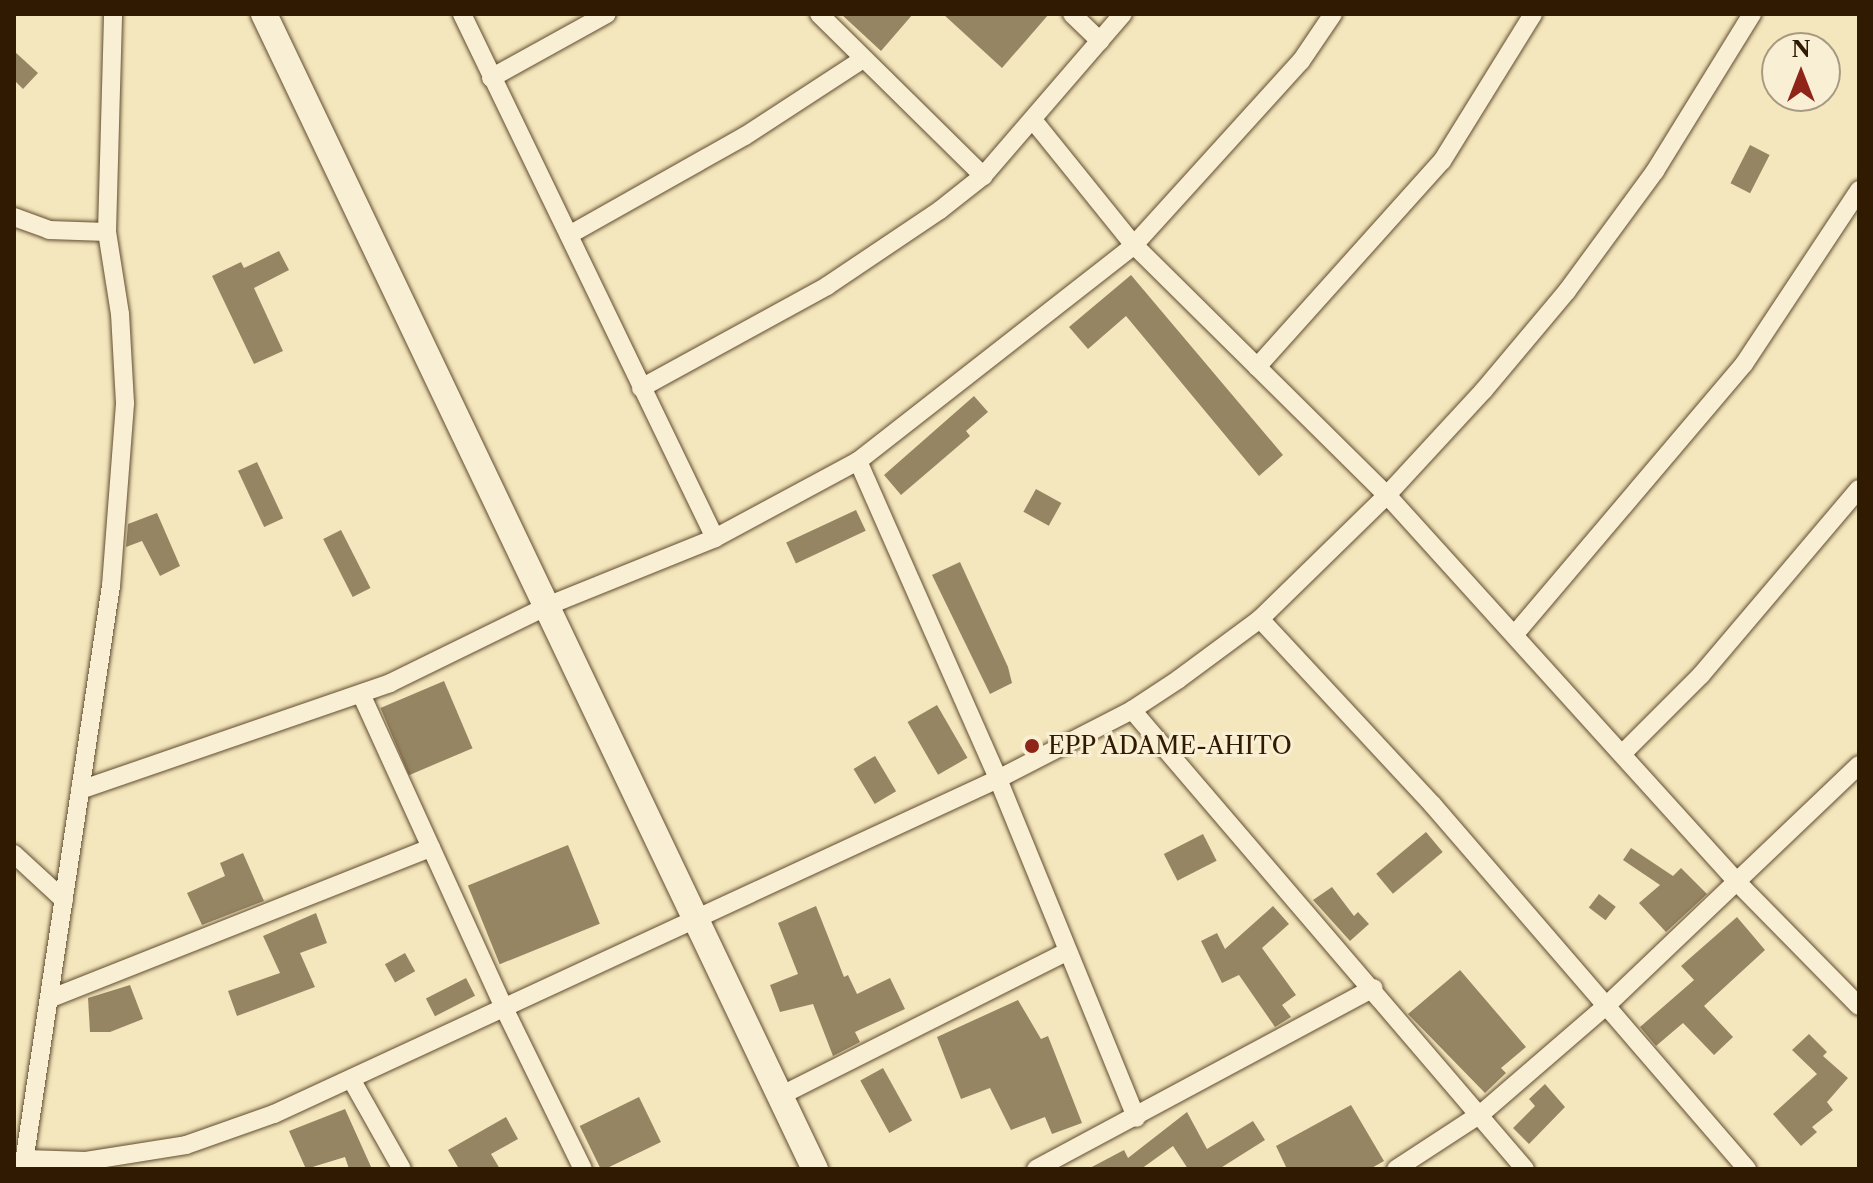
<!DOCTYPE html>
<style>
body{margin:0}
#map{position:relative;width:1873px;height:1183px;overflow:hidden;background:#f5e7bd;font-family:"Libre Caslon Text",serif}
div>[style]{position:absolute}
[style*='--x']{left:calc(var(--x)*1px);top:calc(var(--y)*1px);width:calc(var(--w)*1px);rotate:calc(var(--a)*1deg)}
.building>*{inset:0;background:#968563;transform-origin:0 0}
.roads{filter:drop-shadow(0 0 2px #614d30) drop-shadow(0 0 2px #614d30)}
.minor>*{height:18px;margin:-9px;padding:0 9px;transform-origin:9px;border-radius:9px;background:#f8efd4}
.secondary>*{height:26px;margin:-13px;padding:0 13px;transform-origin:13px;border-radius:13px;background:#f8efd4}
.dots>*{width:22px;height:22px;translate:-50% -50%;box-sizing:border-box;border:4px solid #f8efd4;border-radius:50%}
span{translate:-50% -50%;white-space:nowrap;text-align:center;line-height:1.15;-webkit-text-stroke:6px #f8efd4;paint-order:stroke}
.poi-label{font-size:24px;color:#301a01}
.left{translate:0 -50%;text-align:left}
.frame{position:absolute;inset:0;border:16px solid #301a01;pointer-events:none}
.north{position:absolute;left:1761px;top:32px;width:80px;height:80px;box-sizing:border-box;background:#f8efd4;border:2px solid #a89a80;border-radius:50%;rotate:0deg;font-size:22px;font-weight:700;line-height:32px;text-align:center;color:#301a01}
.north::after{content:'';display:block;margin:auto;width:28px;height:36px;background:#8f2418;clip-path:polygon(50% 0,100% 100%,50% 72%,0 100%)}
</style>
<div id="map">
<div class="building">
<i style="clip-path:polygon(841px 14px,913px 14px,881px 51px)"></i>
<i style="clip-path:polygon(943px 14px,1049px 14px,1002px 68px)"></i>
<i style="clip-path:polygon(14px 51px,38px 73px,23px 89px,14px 80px)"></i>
<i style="left:1750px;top:145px;width:22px;height:43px;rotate:27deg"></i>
<i style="clip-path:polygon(279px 251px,289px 270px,254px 288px,283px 351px,254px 364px,212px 276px,241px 262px,244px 268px)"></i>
<i style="clip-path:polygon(1131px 275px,1283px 455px,1259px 476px,1126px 316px,1088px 349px,1069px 327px)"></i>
<i style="clip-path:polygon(974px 396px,988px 412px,966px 431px,970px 436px,901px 495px,884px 475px)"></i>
<i style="left:257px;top:462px;width:62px;height:21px;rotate:65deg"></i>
<i style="left:1036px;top:489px;width:29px;height:26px;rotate:29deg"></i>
<i style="left:856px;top:510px;width:23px;height:77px;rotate:65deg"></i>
<i style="clip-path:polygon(157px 513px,180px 566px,160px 576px,142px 541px,126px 547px,128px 524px)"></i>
<i style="left:341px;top:530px;width:65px;height:20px;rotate:63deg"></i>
<i style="clip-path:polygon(960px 562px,1008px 667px,1012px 683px,990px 694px,932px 575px)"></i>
<i style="left:444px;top:681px;width:73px;height:69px;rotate:67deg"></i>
<i style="left:937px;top:705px;width:61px;height:34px;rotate:60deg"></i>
<i style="left:875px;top:756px;width:41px;height:25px;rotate:59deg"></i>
<i style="left:1426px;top:832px;width:26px;height:65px;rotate:50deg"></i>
<i style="left:1203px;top:834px;width:30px;height:44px;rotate:63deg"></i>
<i style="left:568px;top:845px;width:85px;height:108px;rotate:68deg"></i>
<i style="clip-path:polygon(1631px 848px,1673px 876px,1681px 868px,1707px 894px,1666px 932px,1639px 903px,1660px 885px,1623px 860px)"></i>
<i style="clip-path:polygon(243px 853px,264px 901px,202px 925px,187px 893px,225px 876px,220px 863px)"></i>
<i style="clip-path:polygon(1332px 887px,1354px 916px,1358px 912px,1369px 924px,1350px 941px,1313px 900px)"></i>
<i style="left:1599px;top:894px;width:21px;height:17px;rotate:37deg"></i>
<i style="clip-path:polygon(816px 906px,844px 977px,848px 975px,857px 994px,890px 978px,905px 1009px,855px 1032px,860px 1042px,833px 1056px,813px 1004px,780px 1012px,770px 985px,798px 974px,778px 923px)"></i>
<i style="clip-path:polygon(1273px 906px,1289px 924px,1262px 948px,1296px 995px,1282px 1005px,1291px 1017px,1275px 1027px,1239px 975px,1222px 983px,1201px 941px,1217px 933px,1225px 949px)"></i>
<i style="clip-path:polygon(316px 913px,327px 943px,300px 953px,315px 987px,237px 1016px,228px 991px,280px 973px,263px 936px)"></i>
<i style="clip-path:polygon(1737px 917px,1765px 950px,1704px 1006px,1733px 1037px,1714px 1055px,1683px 1023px,1656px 1046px,1640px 1027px,1694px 980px,1681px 966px)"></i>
<i style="left:405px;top:953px;width:21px;height:23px;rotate:61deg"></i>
<i style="clip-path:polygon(1460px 970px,1526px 1047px,1501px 1068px,1506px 1073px,1485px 1093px,1408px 1014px)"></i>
<i style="left:466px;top:978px;width:20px;height:45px;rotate:63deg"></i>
<i style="clip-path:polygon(130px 985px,143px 1019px,110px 1032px,90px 1032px,88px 998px)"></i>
<i style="clip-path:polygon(1018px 1000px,1041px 1039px,1048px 1036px,1082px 1123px,1052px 1134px,1045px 1117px,1011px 1130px,990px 1088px,961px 1099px,937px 1037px)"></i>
<i style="clip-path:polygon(1809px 1034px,1827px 1052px,1823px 1056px,1848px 1078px,1827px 1102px,1833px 1110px,1812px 1127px,1817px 1132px,1801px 1146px,1773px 1114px,1817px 1074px,1792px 1050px)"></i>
<i style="left:883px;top:1068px;width:60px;height:26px;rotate:61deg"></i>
<i style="clip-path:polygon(1545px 1084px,1565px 1107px,1529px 1144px,1513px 1128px,1535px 1106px,1529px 1099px)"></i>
<i style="left:639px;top:1097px;width:50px;height:66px;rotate:64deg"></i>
<i style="clip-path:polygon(1351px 1105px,1384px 1161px,1370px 1169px,1287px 1169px,1276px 1146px)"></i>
<i style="clip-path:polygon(345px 1109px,372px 1169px,349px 1169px,345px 1157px,306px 1169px,289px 1131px)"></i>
<i style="clip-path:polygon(1187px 1112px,1207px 1149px,1253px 1121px,1265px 1140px,1219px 1169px,1188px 1169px,1173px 1146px,1141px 1169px,1088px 1169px,1124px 1150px,1128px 1158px)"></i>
<i style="clip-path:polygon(506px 1117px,518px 1139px,491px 1154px,500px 1169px,459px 1169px,448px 1150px)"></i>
</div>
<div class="roads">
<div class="minor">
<i style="--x:462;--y:14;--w:582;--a:64.23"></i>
<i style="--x:819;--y:14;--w:231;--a:44.6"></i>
<i style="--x:1072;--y:14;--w:39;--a:44"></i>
<i style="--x:491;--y:78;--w:132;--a:-28.9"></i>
<i style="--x:1033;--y:120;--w:161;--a:51.1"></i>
<i style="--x:1134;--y:245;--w:356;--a:44.7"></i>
<i style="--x:1387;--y:495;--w:525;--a:47.86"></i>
<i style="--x:1739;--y:884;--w:171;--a:45.5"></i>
<i style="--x:14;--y:217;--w:37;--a:20"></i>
<i style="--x:49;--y:230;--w:58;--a:2"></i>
<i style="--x:569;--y:235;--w:202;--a:-29.4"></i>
<i style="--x:745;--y:136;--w:141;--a:-33.1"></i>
<i style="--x:1257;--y:367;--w:277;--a:-48.1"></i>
<i style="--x:1442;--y:161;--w:173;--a:-58.2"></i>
<i style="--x:641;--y:388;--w:212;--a:-28.7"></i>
<i style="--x:827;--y:286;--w:136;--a:-33.9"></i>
<i style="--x:940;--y:210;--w:55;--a:-38.3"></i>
<i style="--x:983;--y:176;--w:214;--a:-49.2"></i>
<i style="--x:858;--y:461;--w:347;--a:66.2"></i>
<i style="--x:998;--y:779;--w:366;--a:67.8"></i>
<i style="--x:1260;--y:619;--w:253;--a:47.1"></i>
<i style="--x:1432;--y:804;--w:482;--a:49.2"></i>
<i style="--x:1515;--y:634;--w:354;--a:-49.7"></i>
<i style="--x:1744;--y:364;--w:209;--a:-56.5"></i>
<i style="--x:361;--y:694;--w:345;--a:65.5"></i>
<i style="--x:504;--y:1008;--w:179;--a:63.9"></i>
<i style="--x:1132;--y:710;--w:604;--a:49.43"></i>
<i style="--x:1623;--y:753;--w:110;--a:-45"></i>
<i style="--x:1701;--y:675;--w:244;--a:-49.7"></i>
<i style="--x:80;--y:790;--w:328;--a:-19"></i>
<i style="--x:390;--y:683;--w:175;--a:-26.1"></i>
<i style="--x:547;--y:606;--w:181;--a:-22"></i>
<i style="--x:715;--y:538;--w:162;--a:-28.3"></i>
<i style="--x:858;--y:461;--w:350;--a:-38"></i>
<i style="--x:1134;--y:245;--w:248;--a:-47.8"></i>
<i style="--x:1301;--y:61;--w:57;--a:-55.8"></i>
<i style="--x:14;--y:854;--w:68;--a:42.6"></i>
<i style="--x:49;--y:999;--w:411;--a:-21.6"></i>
<i style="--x:351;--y:1079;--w:103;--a:60.5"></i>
<i style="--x:780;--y:1096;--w:322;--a:-26.7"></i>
<i style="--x:26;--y:1159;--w:60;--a:1.9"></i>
<i style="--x:86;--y:1161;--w:101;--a:-9.1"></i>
<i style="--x:186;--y:1145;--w:93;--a:-19.4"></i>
<i style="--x:274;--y:1114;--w:798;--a:-24.83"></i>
<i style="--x:998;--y:779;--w:151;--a:-27.2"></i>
<i style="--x:1132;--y:710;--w:56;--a:-33.4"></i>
<i style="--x:1179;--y:679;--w:101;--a:-36.5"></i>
<i style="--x:1260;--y:619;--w:177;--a:-44.3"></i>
<i style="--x:1387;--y:495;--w:143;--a:-47.3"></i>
<i style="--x:1484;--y:390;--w:129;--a:-50"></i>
<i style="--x:1567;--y:291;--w:149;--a:-53.7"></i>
<i style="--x:1655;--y:171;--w:185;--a:-58.3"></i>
<i style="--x:23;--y:1169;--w:590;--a:-81.42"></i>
<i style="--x:111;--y:586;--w:184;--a:-85.6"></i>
<i style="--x:125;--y:403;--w:89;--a:-93.2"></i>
<i style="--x:120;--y:314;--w:83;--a:-99"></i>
<i style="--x:107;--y:232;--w:218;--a:-88.4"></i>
<i style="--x:1036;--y:1169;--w:383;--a:-28.2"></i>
<i style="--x:1396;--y:1169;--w:103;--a:-33.1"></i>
<i style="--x:1482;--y:1113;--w:165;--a:-40.8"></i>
<i style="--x:1607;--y:1005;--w:348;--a:-43.6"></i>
</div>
<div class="secondary">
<i style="--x:264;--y:14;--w:1280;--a:64.5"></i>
</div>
</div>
<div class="dots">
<i style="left:1032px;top:746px;background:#8f2418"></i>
</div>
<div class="poi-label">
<span class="left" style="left:1048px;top:746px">EPP ADAME-AHITO</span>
</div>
<div class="frame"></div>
<div class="north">N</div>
</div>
